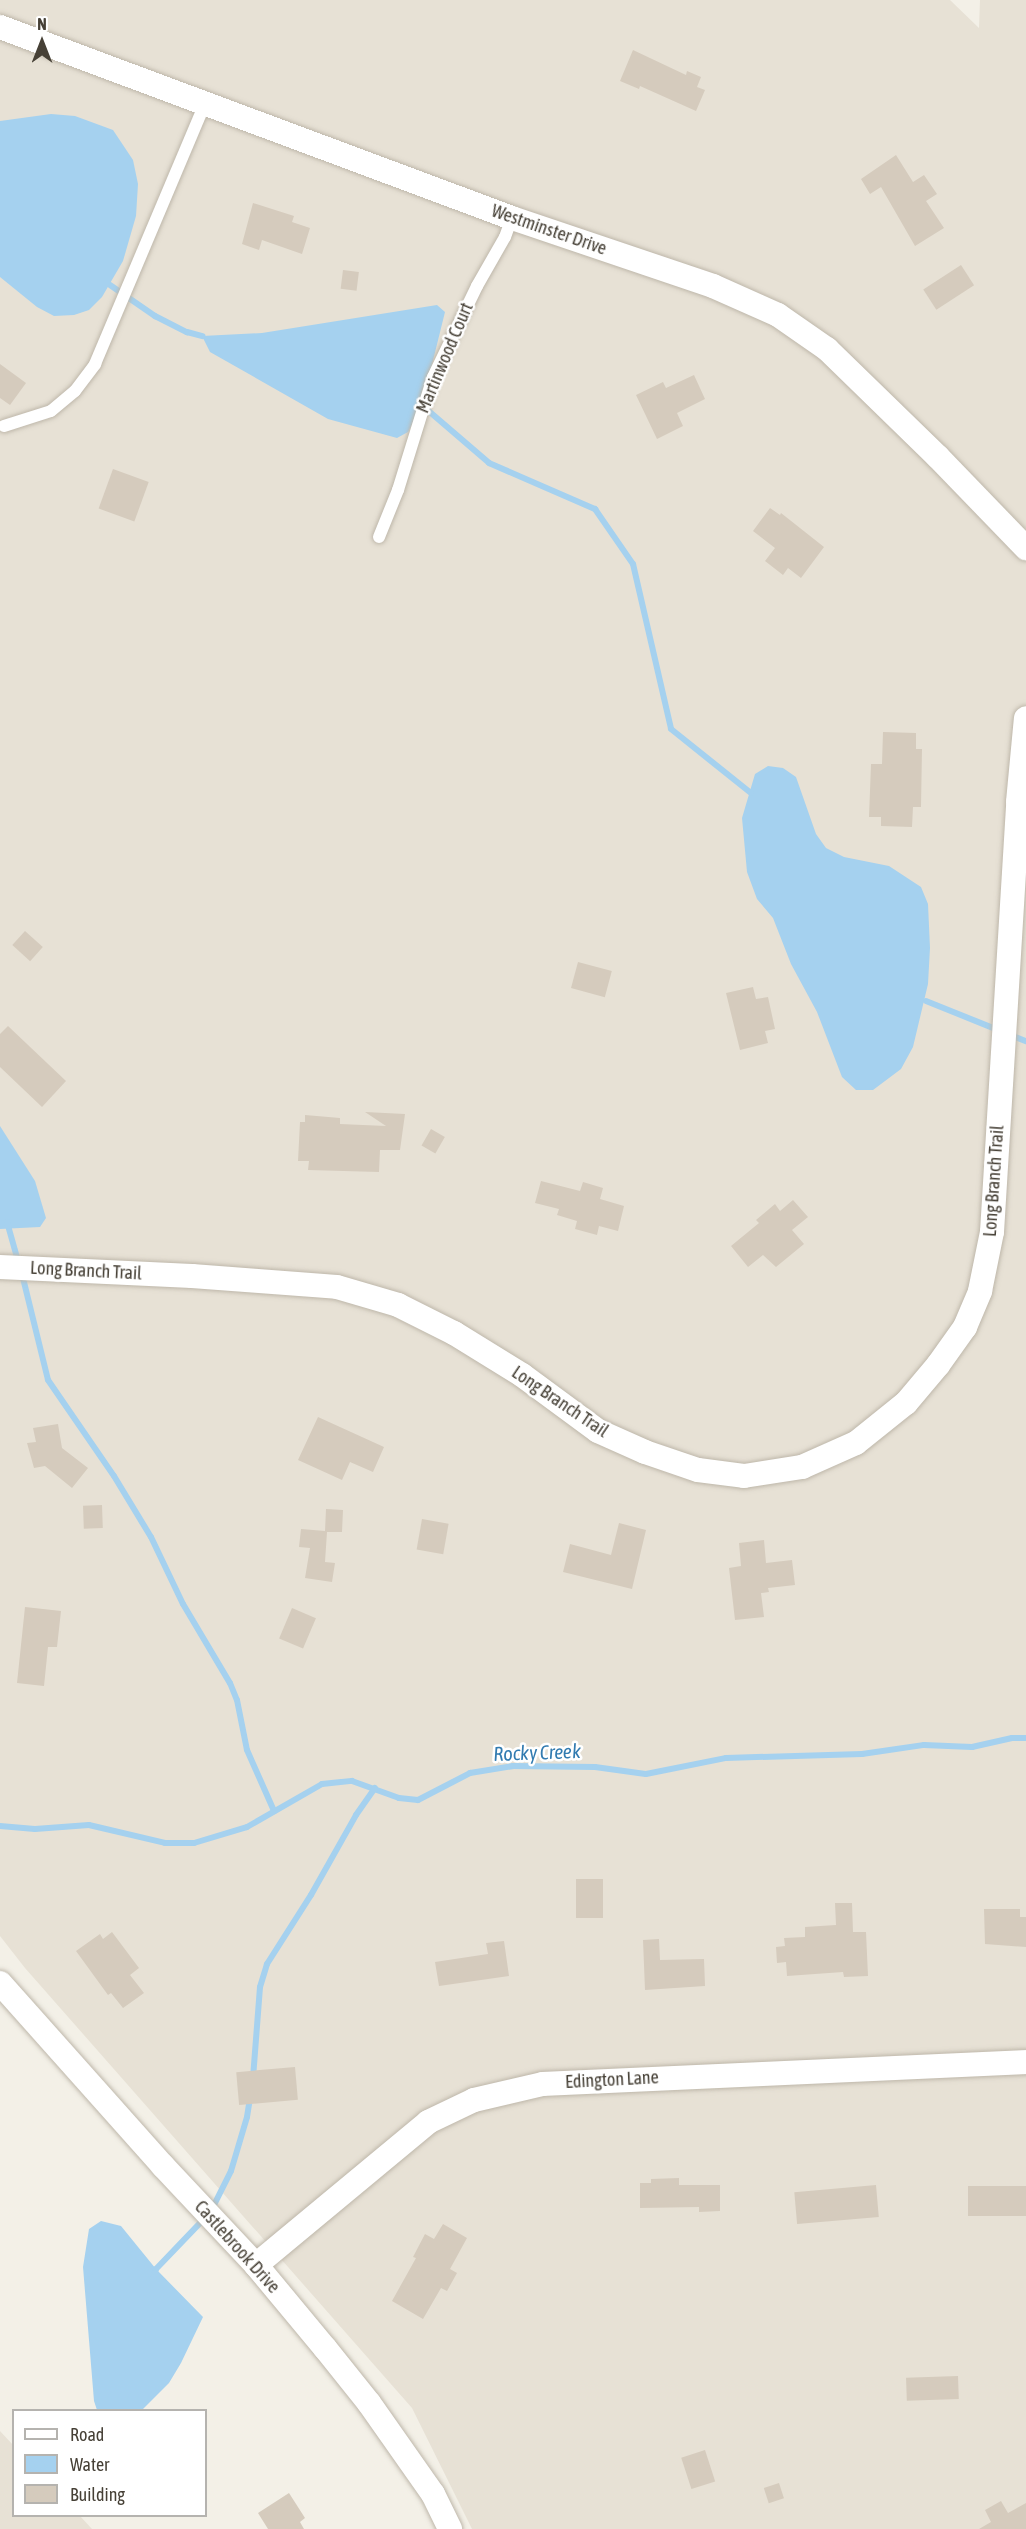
<!DOCTYPE html>
<style>
body{margin:0}
#map{position:relative;width:1026px;height:2529px;overflow:hidden;background:#f3f0e7;font-family:"Asap Condensed",sans-serif}
div>[style]{position:absolute}
[style*='--x']{left:calc(var(--x)*1px);top:calc(var(--y)*1px);width:calc(var(--w)*1px);rotate:calc(var(--a)*1deg)}
.residential>*{inset:0;background:#e7e1d5}
.water>*{inset:0;background:#a5d1ef}
.stream>*{height:6px;margin:-3px;padding:0 3px;transform-origin:3px;border-radius:3px;background:#a5d1ef}
.building>*{inset:0;background:#d5cbbd;transform-origin:0 0}
.roads{filter:drop-shadow(0 0 2px #beb7aa) drop-shadow(0 0 2px #beb7aa)}
.service>*{height:12px;margin:-6px;padding:0 6px;transform-origin:6px;border-radius:6px;background:#fff}
.minor>*{height:24px;margin:-12px;padding:0 12px;transform-origin:12px;border-radius:12px;background:#fff}
span{translate:-50% -50%;white-space:nowrap;text-align:center;line-height:1.15;-webkit-text-stroke:5px #fff;paint-order:stroke}
.street-label{font-size:18px;color:#464036}
.water-label{font-size:20px;color:#327bb0;font-style:italic}
.legend{position:absolute;left:12px;top:2409px;width:195px;height:108px;box-sizing:border-box;background:#fff;border:2px solid #b5b3af;margin:0;padding:8px 10px;list-style:none;font-size:18px;color:#464036}
.legend li{display:flex;align-items:center;gap:12px;height:30px}
.legend b{width:30px;border:2px solid #b5b3af}
.north{position:absolute;left:12px;top:12px;width:60px;height:60px;-webkit-text-stroke:4px #fff;paint-order:stroke;rotate:0deg;font-size:16px;font-weight:700;line-height:24px;text-align:center;color:#464036}
.north::after{content:'';display:block;margin:auto;width:21px;height:27px;background:#464036;clip-path:polygon(50% 0,100% 100%,50% 72%,0 100%)}
</style>
<div id="map">
<div class="residential">
<i style="clip-path:polygon(0 0,950px 0,979px 28px,980px 0,1026px 0,1026px 2529px,472px 2529px,412px 2408px,25px 1968px,0 1936px)"></i>
<i style="clip-path:polygon(0 2431px,13px 2445px,14px 2516px,80px 2516px,92px 2529px,0 2529px)"></i>
</div>
<div class="water">
<i style="clip-path:polygon(51px 114px,75px 116px,113px 130px,133px 160px,138px 184px,136px 216px,123px 261px,102px 297px,89px 310px,74px 315px,54px 316px,37px 307px,0 277px,0 121px)"></i>
<i style="clip-path:polygon(437px 305px,445px 312px,422px 405px,408px 432px,397px 438px,328px 419px,210px 352px,202px 336px,262px 333px)"></i>
<i style="clip-path:polygon(768px 766px,783px 768px,796px 777px,816px 834px,826px 848px,844px 857px,889px 866px,921px 887px,928px 904px,930px 948px,928px 984px,913px 1047px,901px 1069px,873px 1090px,856px 1090px,842px 1077px,817px 1012px,791px 964px,773px 918px,757px 899px,747px 872px,742px 818px,755px 774px)"></i>
<i style="clip-path:polygon(0 1126px,35px 1181px,46px 1218px,40px 1227px,0 1229px)"></i>
<i style="clip-path:polygon(101px 2221px,121px 2226px,156px 2269px,203px 2317px,181px 2363px,169px 2383px,142px 2410px,97px 2410px,94px 2401px,83px 2267px,89px 2229px)"></i>
</div>
<div class="stream">
<i style="--x:110;--y:285;--w:55;--a:34.6"></i>
<i style="--x:155;--y:316;--w:36;--a:27"></i>
<i style="--x:187;--y:332;--w:16;--a:15"></i>
<i style="--x:424;--y:407;--w:86;--a:40.7"></i>
<i style="--x:489;--y:463;--w:116;--a:23.5"></i>
<i style="--x:595;--y:509;--w:67;--a:55.4"></i>
<i style="--x:633;--y:564;--w:169;--a:77"></i>
<i style="--x:671;--y:729;--w:102;--a:38.7"></i>
<i style="--x:926;--y:1001;--w:78;--a:21.9"></i>
<i style="--x:1010;--y:1035;--w:17;--a:21"></i>
<i style="--x:7;--y:1222;--w:41;--a:74.2"></i>
<i style="--x:22;--y:1274;--w:109;--a:76.2"></i>
<i style="--x:48;--y:1380;--w:116;--a:55.5"></i>
<i style="--x:114;--y:1476;--w:71;--a:58.8"></i>
<i style="--x:151;--y:1537;--w:74;--a:64.5"></i>
<i style="--x:183;--y:1604;--w:92;--a:59.3"></i>
<i style="--x:230;--y:1683;--w:18;--a:68"></i>
<i style="--x:237;--y:1700;--w:51;--a:78.7"></i>
<i style="--x:247;--y:1750;--w:67;--a:66.1"></i>
<i style="--x:0;--y:1826;--w:35;--a:5"></i>
<i style="--x:35;--y:1829;--w:54;--a:-4.2"></i>
<i style="--x:89;--y:1825;--w:78;--a:13.3"></i>
<i style="--x:165;--y:1843;--w:29;--a:0"></i>
<i style="--x:194;--y:1843;--w:55;--a:-16.8"></i>
<i style="--x:247;--y:1827;--w:86;--a:-29.8"></i>
<i style="--x:322;--y:1784;--w:30;--a:-6"></i>
<i style="--x:352;--y:1781;--w:50;--a:19.9"></i>
<i style="--x:399;--y:1798;--w:19;--a:6"></i>
<i style="--x:418;--y:1800;--w:59;--a:-27.4"></i>
<i style="--x:470;--y:1773;--w:44;--a:-9.2"></i>
<i style="--x:513;--y:1766;--w:82;--a:0.7"></i>
<i style="--x:595;--y:1767;--w:51;--a:7.8"></i>
<i style="--x:646;--y:1774;--w:82;--a:-11.3"></i>
<i style="--x:726;--y:1758;--w:136;--a:-1.7"></i>
<i style="--x:862;--y:1754;--w:63;--a:-8.3"></i>
<i style="--x:924;--y:1745;--w:48;--a:2.4"></i>
<i style="--x:972;--y:1747;--w:41;--a:-12.7"></i>
<i style="--x:1012;--y:1738;--w:14;--a:0"></i>
<i style="--x:253;--y:2078;--w:91;--a:-85.6"></i>
<i style="--x:260;--y:1987;--w:24;--a:-73"></i>
<i style="--x:267;--y:1964;--w:82;--a:-57.5"></i>
<i style="--x:311;--y:1895;--w:92;--a:-60.6"></i>
<i style="--x:356;--y:1815;--w:33;--a:-55"></i>
<i style="--x:212;--y:2209;--w:42;--a:-63.4"></i>
<i style="--x:231;--y:2171;--w:56;--a:-73.5"></i>
<i style="--x:247;--y:2117;--w:20;--a:-81"></i>
<i style="--x:154;--y:2276;--w:7;--a:-74"></i>
<i style="--x:156;--y:2269;--w:69;--a:-46.2"></i>
</div>
<div class="building">
<i style="clip-path:polygon(633px 50px,686px 75px,687px 71px,701px 77px,697px 87px,705px 90px,696px 111px,640px 86px,639px 89px,620px 81px)"></i>
<i style="clip-path:polygon(896px 155px,913px 182px,924px 175px,937px 194px,926px 201px,944px 228px,915px 246px,881px 187px,870px 194px,861px 179px)"></i>
<i style="clip-path:polygon(253px 203px,294px 216px,292px 222px,310px 228px,302px 254px,262px 240px,259px 250px,242px 244px)"></i>
<i style="left:961px;top:265px;width:24px;height:45px;rotate:57deg"></i>
<i style="left:343px;top:270px;width:16px;height:19px;rotate:7deg"></i>
<i style="clip-path:polygon(0 364px,26px 383px,10px 405px,0 398px)"></i>
<i style="clip-path:polygon(694px 375px,705px 399px,677px 413px,683px 426px,657px 439px,636px 395px,663px 382px,666px 388px)"></i>
<i style="left:113px;top:469px;width:38px;height:42px;rotate:20deg"></i>
<i style="clip-path:polygon(770px 508px,780px 515px,781px 513px,824px 547px,801px 578px,788px 568px,783px 575px,765px 561px,775px 548px,753px 531px)"></i>
<i style="clip-path:polygon(883px 732px,916px 733px,916px 749px,922px 749px,921px 807px,913px 807px,912px 827px,881px 826px,881px 817px,869px 817px,871px 764px,882px 764px)"></i>
<i style="left:25px;top:931px;width:24px;height:19px;rotate:42deg"></i>
<i style="left:578px;top:962px;width:35px;height:27px;rotate:15deg"></i>
<i style="clip-path:polygon(753px 987px,756px 999px,768px 997px,775px 1029px,765px 1031px,768px 1043px,740px 1050px,726px 993px)"></i>
<i style="clip-path:polygon(8px 1026px,66px 1081px,42px 1107px,0 1067px,0 1034px)"></i>
<i style="clip-path:polygon(365px 1112px,405px 1114px,400px 1150px,380px 1150px,379px 1172px,308px 1170px,309px 1161px,298px 1161px,300px 1122px,305px 1122px,305px 1115px,340px 1118px,340px 1124px,386px 1126px)"></i>
<i style="left:431px;top:1129px;width:16px;height:19px;rotate:30deg"></i>
<i style="clip-path:polygon(541px 1181px,580px 1191px,583px 1182px,603px 1188px,600px 1199px,624px 1206px,618px 1231px,599px 1226px,597px 1235px,575px 1229px,577px 1221px,557px 1215px,559px 1209px,535px 1203px)"></i>
<i style="clip-path:polygon(793px 1200px,808px 1217px,792px 1230px,804px 1244px,776px 1267px,763px 1255px,748px 1267px,731px 1246px,759px 1223px,756px 1220px,775px 1204px,780px 1211px)"></i>
<i style="clip-path:polygon(318px 1417px,384px 1447px,373px 1472px,350px 1462px,342px 1480px,298px 1460px)"></i>
<i style="clip-path:polygon(58px 1424px,62px 1448px,88px 1468px,72px 1488px,45px 1466px,34px 1468px,27px 1443px,36px 1442px,33px 1428px)"></i>
<i style="left:102px;top:1505px;width:23px;height:19px;rotate:88deg"></i>
<i style="clip-path:polygon(326px 1509px,343px 1510px,342px 1532px,327px 1532px,325px 1562px,335px 1563px,332px 1582px,305px 1578px,310px 1548px,299px 1547px,301px 1529px,325px 1531px)"></i>
<i style="left:422px;top:1519px;width:27px;height:31px;rotate:10deg"></i>
<i style="clip-path:polygon(619px 1523px,646px 1530px,632px 1589px,563px 1572px,570px 1544px,611px 1555px)"></i>
<i style="clip-path:polygon(764px 1540px,766px 1563px,792px 1560px,795px 1585px,768px 1588px,769px 1592px,761px 1593px,764px 1617px,735px 1620px,729px 1568px,741px 1566px,739px 1543px)"></i>
<i style="clip-path:polygon(25px 1607px,61px 1611px,57px 1647px,48px 1647px,44px 1686px,17px 1683px)"></i>
<i style="left:292px;top:1608px;width:26px;height:33px;rotate:23deg"></i>
<i style="left:576px;top:1879px;width:27px;height:39px"></i>
<i style="clip-path:polygon(835px 1903px,852px 1903px,853px 1932px,866px 1932px,868px 1976px,844px 1977px,843px 1972px,787px 1976px,786px 1962px,777px 1963px,776px 1947px,785px 1946px,784px 1938px,805px 1937px,805px 1927px,836px 1925px)"></i>
<i style="clip-path:polygon(984px 1909px,1020px 1909px,1020px 1917px,1026px 1917px,1026px 1947px,985px 1944px)"></i>
<i style="clip-path:polygon(112px 1932px,139px 1968px,130px 1975px,144px 1993px,123px 2008px,111px 1993px,108px 1995px,76px 1951px,100px 1934px,103px 1939px)"></i>
<i style="clip-path:polygon(659px 1939px,660px 1960px,704px 1959px,705px 1986px,645px 1990px,643px 1940px)"></i>
<i style="clip-path:polygon(504px 1941px,509px 1976px,439px 1986px,435px 1962px,488px 1954px,486px 1943px)"></i>
<i style="left:295px;top:2067px;width:33px;height:59px;rotate:85deg"></i>
<i style="clip-path:polygon(679px 2178px,679px 2185px,720px 2185px,720px 2211px,699px 2212px,699px 2207px,640px 2208px,640px 2183px,651px 2183px,651px 2179px)"></i>
<i style="left:876px;top:2185px;width:32px;height:82px;rotate:85deg"></i>
<i style="left:1026px;top:2186px;width:30px;height:58px;rotate:90deg"></i>
<i style="clip-path:polygon(443px 2224px,467px 2238px,450px 2269px,457px 2273px,447px 2291px,441px 2288px,423px 2319px,392px 2301px,416px 2258px,413px 2257px,425px 2234px,434px 2239px)"></i>
<i style="left:958px;top:2376px;width:23px;height:52px;rotate:88deg"></i>
<i style="left:705px;top:2450px;width:33px;height:25px;rotate:72deg"></i>
<i style="left:779px;top:2483px;width:16px;height:16px;rotate:72deg"></i>
<i style="clip-path:polygon(289px 2493px,305px 2518px,300px 2522px,304px 2529px,268px 2529px,258px 2513px)"></i>
<i style="clip-path:polygon(1001px 2501px,1008px 2513px,1026px 2503px,1026px 2529px,979px 2529px,991px 2522px,985px 2510px)"></i>
</div>
<div class="roads">
<div class="service">
<i style="--x:4;--y:426;--w:49;--a:-17.7"></i>
<i style="--x:51;--y:411;--w:31;--a:-40"></i>
<i style="--x:75;--y:391;--w:34;--a:-53"></i>
<i style="--x:95;--y:364;--w:282;--a:-67.1"></i>
<i style="--x:379;--y:537;--w:51;--a:-68"></i>
<i style="--x:398;--y:490;--w:118;--a:-72.8"></i>
<i style="--x:433;--y:377;--w:101;--a:-64.2"></i>
<i style="--x:477;--y:286;--w:56;--a:-60.3"></i>
<i style="--x:505;--y:237;--w:20;--a:-70"></i>
</div>
<div class="minor">
<i style="--x:0;--y:27;--w:546;--a:20.46"></i>
<i style="--x:512;--y:218;--w:212;--a:18.7"></i>
<i style="--x:713;--y:286;--w:71;--a:24"></i>
<i style="--x:778;--y:315;--w:60;--a:34.8"></i>
<i style="--x:827;--y:349;--w:155;--a:44.2"></i>
<i style="--x:938;--y:457;--w:127;--a:46"></i>
<i style="--x:0;--y:1267;--w:192;--a:2.7"></i>
<i style="--x:192;--y:1276;--w:145;--a:4.3"></i>
<i style="--x:337;--y:1287;--w:64;--a:16.4"></i>
<i style="--x:398;--y:1305;--w:63;--a:26.6"></i>
<i style="--x:454;--y:1333;--w:80;--a:31.7"></i>
<i style="--x:522;--y:1375;--w:94;--a:36.4"></i>
<i style="--x:598;--y:1431;--w:51;--a:24.1"></i>
<i style="--x:645;--y:1452;--w:56;--a:18.8"></i>
<i style="--x:698;--y:1470;--w:46;--a:7.4"></i>
<i style="--x:744;--y:1476;--w:59;--a:-8.8"></i>
<i style="--x:802;--y:1467;--w:59;--a:-24"></i>
<i style="--x:856;--y:1443;--w:64;--a:-38.7"></i>
<i style="--x:906;--y:1403;--w:50;--a:-49.9"></i>
<i style="--x:938;--y:1365;--w:47;--a:-54.6"></i>
<i style="--x:965;--y:1327;--w:39;--a:-67"></i>
<i style="--x:980;--y:1291;--w:60;--a:-78.5"></i>
<i style="--x:992;--y:1232;--w:431;--a:-86.5"></i>
<i style="--x:1018;--y:802;--w:84;--a:-84.6"></i>
<i style="--x:0;--y:1983;--w:245;--a:48.3"></i>
<i style="--x:163;--y:2166;--w:136;--a:46.8"></i>
<i style="--x:256;--y:2265;--w:108;--a:50.3"></i>
<i style="--x:325;--y:2348;--w:70;--a:51.3"></i>
<i style="--x:369;--y:2403;--w:111;--a:54.9"></i>
<i style="--x:433;--y:2494;--w:39;--a:64"></i>
<i style="--x:256;--y:2265;--w:224;--a:-39.7"></i>
<i style="--x:428;--y:2122;--w:51;--a:-25.6"></i>
<i style="--x:474;--y:2100;--w:71;--a:-13.1"></i>
<i style="--x:543;--y:2084;--w:484;--a:-2.6"></i>
</div>
</div>
<div class="street-label">
<span style="left:549px;top:230px;rotate:19deg">Westminster Drive</span>
<span style="left:445px;top:358px;rotate:-67deg">Martinwood Court</span>
<span style="left:994px;top:1181px;rotate:-86deg">Long Branch Trail</span>
<span style="left:86px;top:1271px;rotate:3deg">Long Branch Trail</span>
<span style="left:560px;top:1402px;rotate:34deg">Long Branch Trail</span>
<span style="left:612px;top:2080px;rotate:-3deg">Edington Lane</span>
<span style="left:237px;top:2247px;rotate:48deg">Castlebrook Drive</span>
</div>
<div class="water-label">
<span style="left:537px;top:1752px;rotate:-2deg">Rocky Creek</span>
</div>
<ul class="legend">
<li><b style="height:8px;background:#fff"></b>Road</li>
<li><b style="height:16px;background:#a5d1ef"></b>Water</li>
<li><b style="height:16px;background:#d5cbbd"></b>Building</li>
</ul>
<div class="north">N</div>
</div>
